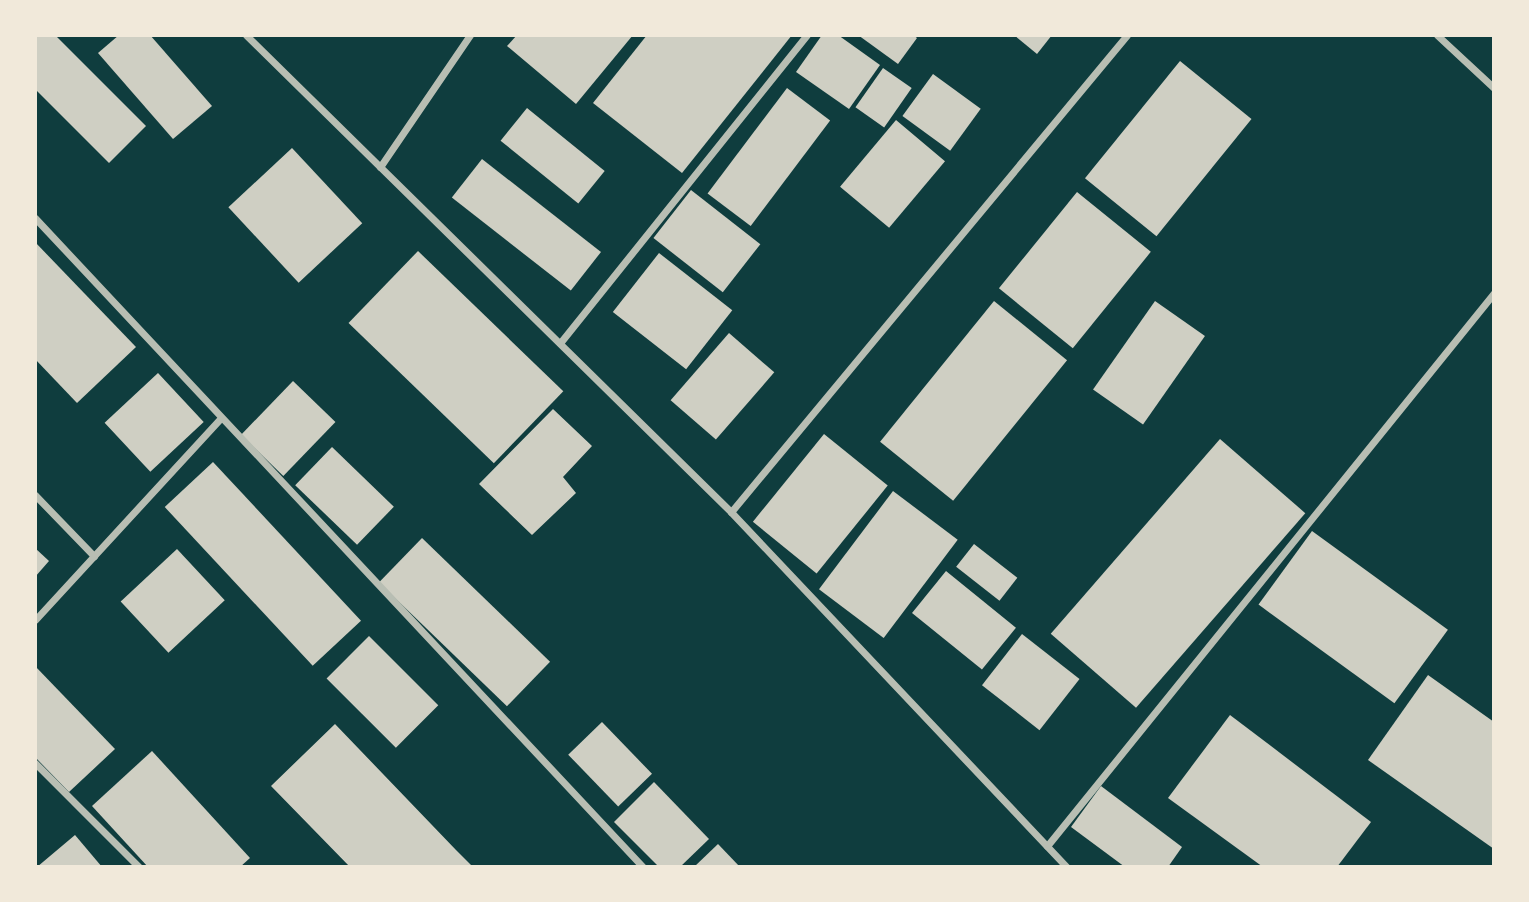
<!DOCTYPE html>
<style>
body{margin:0}
#map{position:relative;width:1529px;height:902px;overflow:hidden;background:#0f3d3e;font-family:Roboto,sans-serif}
div>[style]{position:absolute}
[style*='--x']{left:calc(var(--x)*1px);top:calc(var(--y)*1px);width:calc(var(--w)*1px);rotate:calc(var(--a)*1deg)}
.building>*{inset:0;background:#cfcfc3;transform-origin:0 0}
.minor>*{height:7px;margin:-3.5px;padding:0 3.5px;transform-origin:3.5px;border-radius:3.5px;background:#b8beb3}
span{translate:-50% -50%;white-space:nowrap;text-align:center;line-height:1.15;-webkit-text-stroke:7px #f1e9da;paint-order:stroke}
.frame{position:absolute;inset:0;border:37px solid #f1e9da;pointer-events:none}
</style>
<div id="map">
<div class="building">
<i style="clip-path:polygon(35px 35px,55px 35px,146px 126px,109px 163px,35px 89px)"></i>
<i style="clip-path:polygon(119px 35px,150px 35px,212px 106px,173px 139px,98px 53px)"></i>
<i style="clip-path:polygon(517px 35px,633px 35px,576px 104px,507px 46px)"></i>
<i style="clip-path:polygon(647px 35px,792px 35px,682px 173px,593px 103px)"></i>
<i style="clip-path:polygon(822px 35px,838px 35px,880px 65px,849px 109px,796px 72px)"></i>
<i style="clip-path:polygon(858px 35px,913px 35px,917px 38px,898px 64px)"></i>
<i style="clip-path:polygon(1014px 35px,1052px 35px,1037px 54px)"></i>
<i style="left:1180px;top:61px;width:92px;height:151px;rotate:39deg"></i>
<i style="left:883px;top:68px;width:35px;height:48px;rotate:35deg"></i>
<i style="left:933px;top:74px;width:59px;height:52px;rotate:36deg"></i>
<i style="left:787px;top:88px;width:54px;height:132px;rotate:37deg"></i>
<i style="left:527px;top:108px;width:100px;height:42px;rotate:39deg"></i>
<i style="left:896px;top:120px;width:64px;height:87px;rotate:40deg"></i>
<i style="left:292px;top:148px;width:103px;height:87px;rotate:47deg"></i>
<i style="left:482px;top:159px;width:151px;height:49px;rotate:38deg"></i>
<i style="left:691px;top:190px;width:88px;height:61px;rotate:38deg"></i>
<i style="left:1077px;top:192px;width:95px;height:124px;rotate:39deg"></i>
<i style="clip-path:polygon(35px 242px,136px 347px,77px 403px,35px 359px)"></i>
<i style="left:418px;top:251px;width:202px;height:100px;rotate:44deg"></i>
<i style="left:659px;top:253px;width:93px;height:75px;rotate:38deg"></i>
<i style="left:994px;top:301px;width:94px;height:181px;rotate:39deg"></i>
<i style="left:1155px;top:301px;width:61px;height:108px;rotate:35deg"></i>
<i style="left:729px;top:333px;width:60px;height:89px;rotate:41deg"></i>
<i style="left:158px;top:373px;width:67px;height:73px;rotate:47deg"></i>
<i style="left:293px;top:381px;width:59px;height:75px;rotate:44deg"></i>
<i style="clip-path:polygon(553px 409px,592px 446px,563px 477px,576px 493px,532px 535px,479px 484px)"></i>
<i style="left:824px;top:434px;width:82px;height:113px;rotate:39deg"></i>
<i style="left:1220px;top:439px;width:113px;height:258px;rotate:41deg"></i>
<i style="left:332px;top:447px;width:86px;height:53px;rotate:44deg"></i>
<i style="left:213px;top:462px;width:217px;height:66px;rotate:47deg"></i>
<i style="left:893px;top:491px;width:81px;height:123px;rotate:37deg"></i>
<i style="left:1312px;top:531px;width:168px;height:91px;rotate:36deg"></i>
<i style="left:422px;top:538px;width:178px;height:62px;rotate:44deg"></i>
<i style="left:974px;top:544px;width:55px;height:29px;rotate:38deg"></i>
<i style="clip-path:polygon(35px 548px,49px 561px,35px 577px)"></i>
<i style="left:177px;top:549px;width:70px;height:77px;rotate:47deg"></i>
<i style="left:946px;top:571px;width:90px;height:54px;rotate:39deg"></i>
<i style="left:1022px;top:634px;width:73px;height:65px;rotate:38deg"></i>
<i style="left:369px;top:636px;width:98px;height:60px;rotate:45deg"></i>
<i style="clip-path:polygon(35px 666px,115px 749px,69px 792px,35px 757px)"></i>
<i style="clip-path:polygon(1428px 675px,1494px 722px,1494px 849px,1368px 760px)"></i>
<i style="clip-path:polygon(1230px 715px,1371px 822px,1337px 867px,1263px 867px,1168px 798px)"></i>
<i style="left:602px;top:722px;width:72px;height:47px;rotate:46deg"></i>
<i style="clip-path:polygon(335px 724px,456px 850px,473px 867px,350px 867px,271px 786px)"></i>
<i style="clip-path:polygon(152px 751px,250px 858px,240px 867px,148px 867px,92px 806px)"></i>
<i style="clip-path:polygon(654px 782px,709px 839px,680px 867px,659px 867px,614px 822px)"></i>
<i style="clip-path:polygon(1101px 786px,1182px 847px,1168px 867px,1125px 867px,1071px 827px)"></i>
<i style="clip-path:polygon(75px 835px,102px 867px,37px 867px)"></i>
<i style="clip-path:polygon(718px 844px,740px 867px,694px 867px)"></i>
</div>
<div class="minor">
<i style="--x:246;--y:35;--w:680;--a:44.52"></i>
<i style="--x:731;--y:512;--w:489;--a:46.6"></i>
<i style="--x:1437;--y:35;--w:78;--a:42.9"></i>
<i style="--x:380;--y:167;--w:160;--a:-55.7"></i>
<i style="--x:35;--y:218;--w:889;--a:46.87"></i>
<i style="--x:560;--y:343;--w:395;--a:-51.3"></i>
<i style="--x:35;--y:495;--w:85;--a:46"></i>
<i style="--x:731;--y:512;--w:620;--a:-50.3"></i>
<i style="--x:35;--y:620;--w:273;--a:-47.4"></i>
<i style="--x:35;--y:763;--w:147;--a:45"></i>
<i style="--x:1047;--y:846;--w:711;--a:-51.05"></i>
</div>
<div class="frame"></div>
</div>
